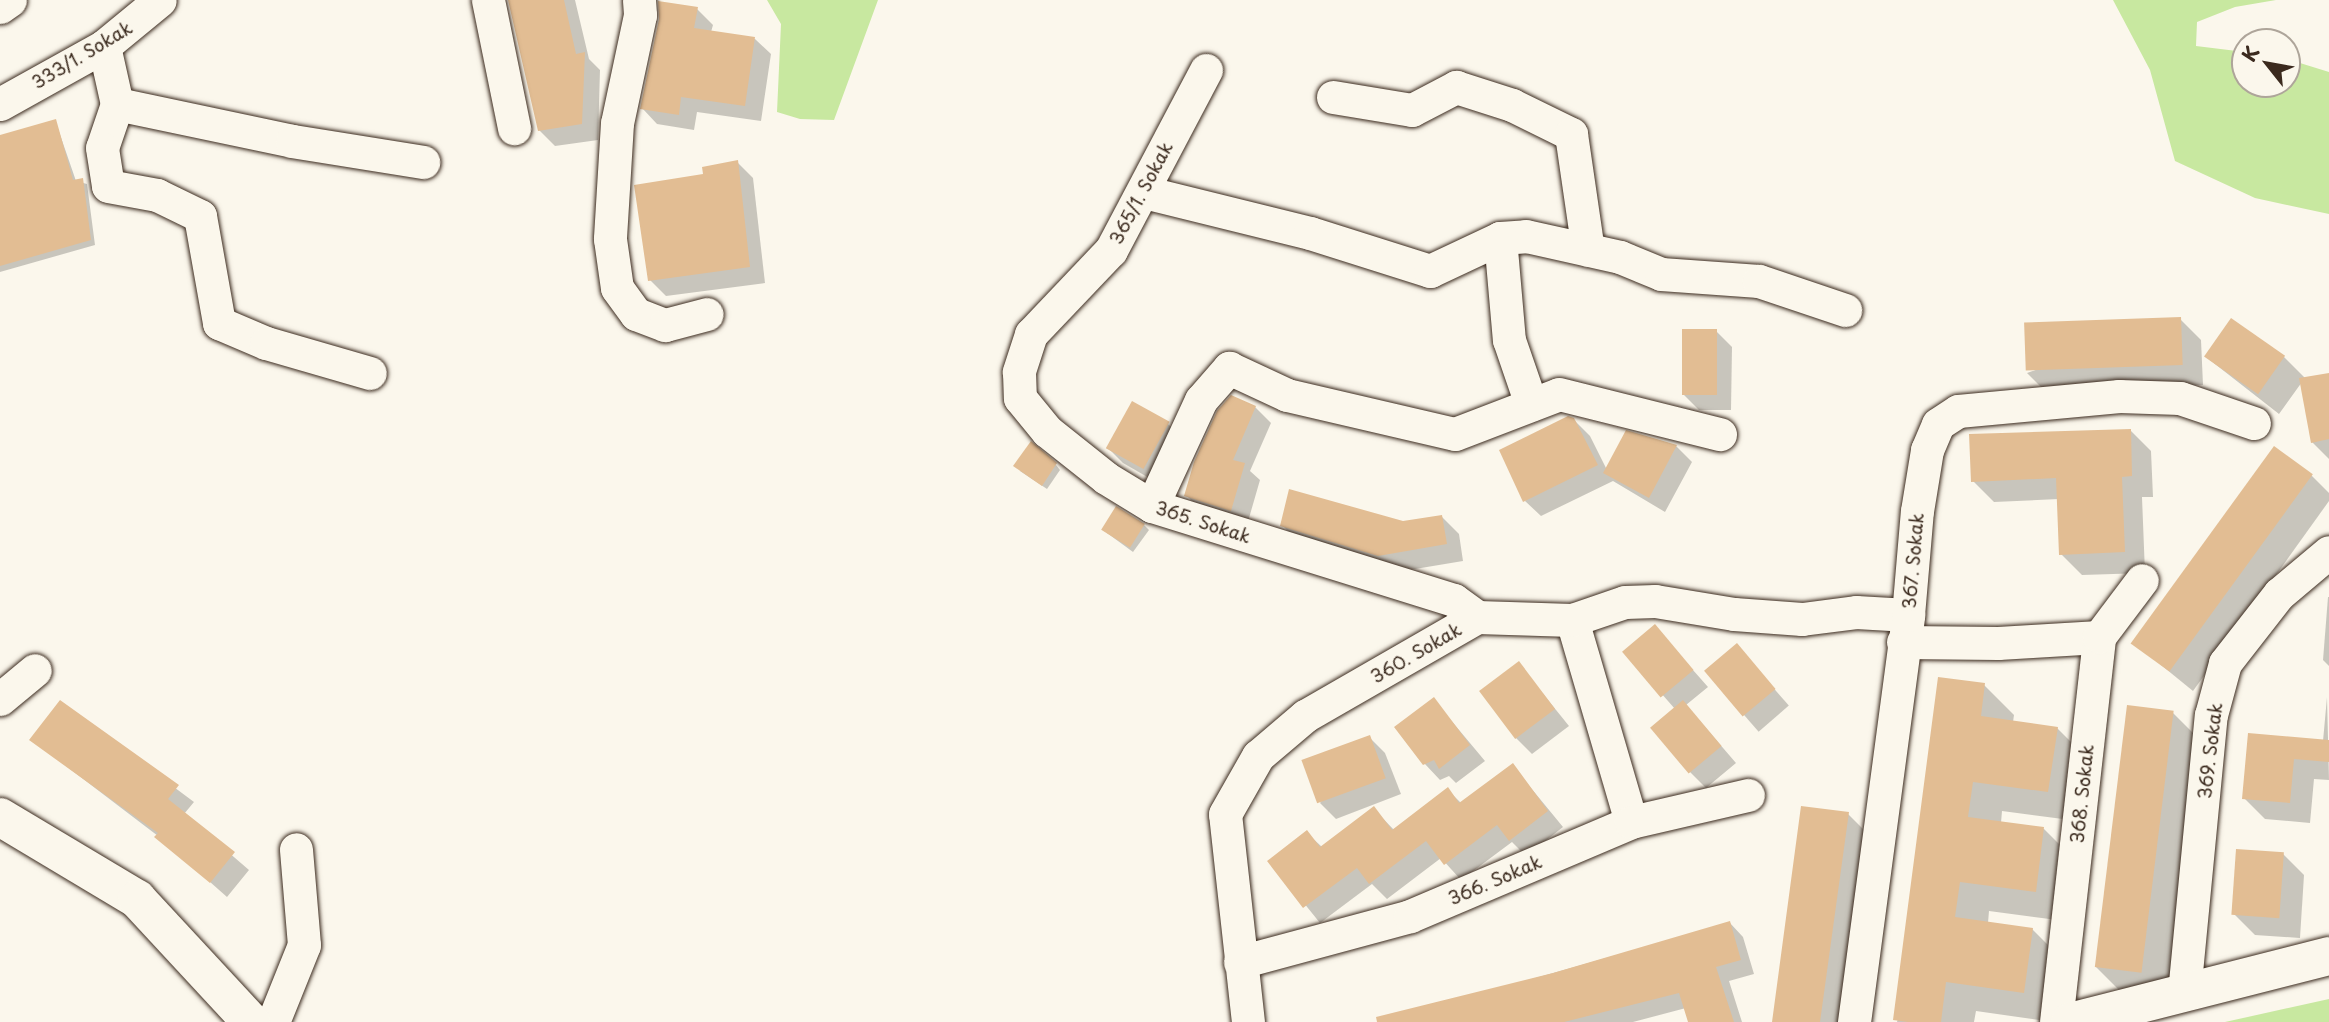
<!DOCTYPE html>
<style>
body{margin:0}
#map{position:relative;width:2329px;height:1022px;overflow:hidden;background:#fbf7ec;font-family:"Playpen Sans",sans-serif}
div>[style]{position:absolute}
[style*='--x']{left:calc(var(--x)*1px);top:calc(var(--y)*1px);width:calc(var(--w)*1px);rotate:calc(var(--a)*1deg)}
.green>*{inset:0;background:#c8e8a0}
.shadow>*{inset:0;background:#0003;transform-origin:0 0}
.building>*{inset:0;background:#e2bd93;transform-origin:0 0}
.roads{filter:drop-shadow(0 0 2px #3b2a1e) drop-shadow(0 0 2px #3b2a1e)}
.minor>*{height:33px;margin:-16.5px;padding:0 16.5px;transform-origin:16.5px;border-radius:16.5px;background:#fbf7ec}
.major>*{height:38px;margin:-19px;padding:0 19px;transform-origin:19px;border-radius:19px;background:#fbf7ec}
span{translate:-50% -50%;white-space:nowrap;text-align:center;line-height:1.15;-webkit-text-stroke:6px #fbf7ec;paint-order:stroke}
.street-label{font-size:18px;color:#3b2a1e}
.north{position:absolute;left:2231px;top:28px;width:70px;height:70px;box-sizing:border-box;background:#fbf7ec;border:2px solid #aea59a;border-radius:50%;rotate:301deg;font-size:19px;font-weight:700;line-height:28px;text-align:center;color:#3b2a1e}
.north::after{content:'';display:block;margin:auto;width:24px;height:32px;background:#3b2a1e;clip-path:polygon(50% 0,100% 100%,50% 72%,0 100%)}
</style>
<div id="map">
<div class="green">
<i style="clip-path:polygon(767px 0,878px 0,834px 120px,800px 119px,777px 112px,781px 24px)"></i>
<i style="clip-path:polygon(2113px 0,2276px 0,2235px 7px,2197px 22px,2196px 46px,2245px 52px,2245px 84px,2287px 84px,2287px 59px,2329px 72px,2329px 214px,2255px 198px,2175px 161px,2150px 70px)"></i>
<i style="clip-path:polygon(2329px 999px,2329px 1022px,2225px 1022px)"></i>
</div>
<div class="shadow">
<i style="clip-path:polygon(509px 0,575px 0,589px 59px,600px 70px,598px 140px,555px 146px,539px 130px)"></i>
<i style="clip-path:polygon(697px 9px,713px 25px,711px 32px,755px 39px,771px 54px,761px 121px,697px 112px,694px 130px,657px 124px,642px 108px)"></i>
<i style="clip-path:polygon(55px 120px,76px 181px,87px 184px,95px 245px,0 272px,0 136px)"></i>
<i style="clip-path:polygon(737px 162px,753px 178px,765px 283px,666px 296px,650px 280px,705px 176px)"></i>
<i style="clip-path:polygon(2180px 319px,2201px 340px,2203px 385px,2048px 394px,2027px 373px)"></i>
<i style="clip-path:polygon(1716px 331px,1732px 347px,1731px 410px,1699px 410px,1683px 394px)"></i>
<i style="clip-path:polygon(2206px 357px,2284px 357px,2306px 379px,2329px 374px,2329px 459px,2312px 442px,2302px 382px,2279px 414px)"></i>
<i style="clip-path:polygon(1255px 407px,1271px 423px,1250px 471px,1260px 480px,1247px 525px,1202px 511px,1186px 495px)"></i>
<i style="clip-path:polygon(1573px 419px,1590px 436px,1607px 470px,1627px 433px,1676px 446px,1692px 462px,1665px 512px,1613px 481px,1541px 516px,1525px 501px)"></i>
<i style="clip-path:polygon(1168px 424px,1184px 439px,1163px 486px,1123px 463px,1107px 447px)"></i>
<i style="clip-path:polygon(2130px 430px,2151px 451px,2153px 497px,2142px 497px,2145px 573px,2082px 575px,2061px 554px,2059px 499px,1994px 502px,1973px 481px)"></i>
<i style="clip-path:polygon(1056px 465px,1060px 470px,1047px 489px,1020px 471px)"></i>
<i style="clip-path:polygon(2311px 475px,2329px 493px,2329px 501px,2193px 691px,2134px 643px)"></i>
<i style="clip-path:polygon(1441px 516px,1459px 534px,1463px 561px,1397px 572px,1300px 543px,1282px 525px,1403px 523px)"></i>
<i style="clip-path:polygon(1144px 525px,1149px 530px,1133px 552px,1107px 533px)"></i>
<i style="clip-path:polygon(2328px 597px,2329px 597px,2329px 666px,2323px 660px)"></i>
<i style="clip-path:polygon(1655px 627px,1708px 687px,1686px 705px,1736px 763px,1706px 788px,1690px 772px,1675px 709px,1625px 652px)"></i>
<i style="left:1737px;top:646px;width:79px;height:40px;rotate:49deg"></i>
<i style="clip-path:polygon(1519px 664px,1569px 726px,1532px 754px,1516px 738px)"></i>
<i style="clip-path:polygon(1984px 685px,2014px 715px,2013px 722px,2057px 728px,2087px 758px,2078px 821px,2002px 811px,2001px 823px,2044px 829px,2074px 859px,2065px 921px,1989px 911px,1988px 923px,2032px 929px,2062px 959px,2053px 1022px,1976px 1011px,1974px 1022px,1897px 1022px)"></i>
<i style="clip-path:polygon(2327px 697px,2329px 780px,2314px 779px,2310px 823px,2265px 819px,2244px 798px,2249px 735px,2323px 741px)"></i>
<i style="clip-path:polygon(1434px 700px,1485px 761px,1456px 783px,1449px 776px,1440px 780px,1424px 763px)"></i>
<i style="clip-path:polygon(60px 702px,194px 802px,184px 814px,249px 870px,227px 897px,158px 836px,32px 740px)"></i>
<i style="clip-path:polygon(2173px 713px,2203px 743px,2171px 1003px,2126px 997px,2096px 967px)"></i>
<i style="clip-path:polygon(1369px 737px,1385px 753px,1401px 794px,1336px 819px,1320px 803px)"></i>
<i style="clip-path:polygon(1512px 765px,1563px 827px,1526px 856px,1512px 842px,1461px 880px,1441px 858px,1387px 899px,1372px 884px,1320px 923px,1270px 861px,1307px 833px,1322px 847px,1373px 808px,1394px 830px,1448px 790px,1461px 803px)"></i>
<i style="clip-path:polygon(1848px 814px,1878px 844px,1853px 1022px,1773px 1022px)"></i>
<i style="clip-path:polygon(2283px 854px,2304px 875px,2300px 938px,2255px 935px,2234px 914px)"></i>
<i style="clip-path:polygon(1730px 923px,1743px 937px,1754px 974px,1729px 981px,1742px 1022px,1690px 1022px,1686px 1008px,1633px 1022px,1380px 1022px)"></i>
</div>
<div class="building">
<i style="clip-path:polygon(508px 0,564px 0,576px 54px,585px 52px,582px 124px,538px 131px)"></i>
<i style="clip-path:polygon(658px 1px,698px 7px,694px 28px,755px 37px,745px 106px,681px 97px,679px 115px,640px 109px,659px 19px)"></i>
<i style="clip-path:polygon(56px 119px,73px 180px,83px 178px,91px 240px,0 266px,0 135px)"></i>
<i style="clip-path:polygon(738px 160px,750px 267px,648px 281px,634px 185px,703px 174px,702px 167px)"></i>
<i style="left:2181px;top:317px;width:48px;height:157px;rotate:88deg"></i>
<i style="left:2231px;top:318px;width:66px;height:47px;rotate:35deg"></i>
<i style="left:1682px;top:329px;width:35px;height:66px"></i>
<i style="clip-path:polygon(2329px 373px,2329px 439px,2311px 443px,2299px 378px)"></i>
<i style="clip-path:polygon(1231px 395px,1256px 406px,1233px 460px,1245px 463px,1231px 511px,1184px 496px,1194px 462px,1217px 411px)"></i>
<i style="left:1132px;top:401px;width:43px;height:54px;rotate:29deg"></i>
<i style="clip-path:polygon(1568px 416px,1574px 418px,1598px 465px,1523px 502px,1499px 450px)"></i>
<i style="clip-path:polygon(2131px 429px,2132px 476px,2122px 477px,2125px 552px,2059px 555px,2056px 478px,1971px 482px,1969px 434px)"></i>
<i style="clip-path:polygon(1626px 430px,1677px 445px,1649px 498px,1603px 473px)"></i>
<i style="clip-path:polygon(1031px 441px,1057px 463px,1042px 486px,1013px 466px)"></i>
<i style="left:2274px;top:446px;width:48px;height:244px;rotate:36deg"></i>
<i style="clip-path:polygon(1289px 489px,1403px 521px,1442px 515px,1447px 544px,1378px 556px,1280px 526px)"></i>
<i style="left:1116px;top:506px;width:34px;height:28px;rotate:32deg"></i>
<i style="left:1655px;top:624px;width:60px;height:43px;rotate:50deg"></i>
<i style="left:1737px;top:643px;width:60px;height:43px;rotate:50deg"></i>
<i style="left:1519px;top:661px;width:60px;height:50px;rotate:53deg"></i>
<i style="clip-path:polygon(1938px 677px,1985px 683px,1981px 716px,2058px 727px,2048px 792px,1973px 782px,1968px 817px,2044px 827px,2036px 892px,1960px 882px,1955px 917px,2033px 928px,2024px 993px,1946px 982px,1941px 1022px,1908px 1022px,1893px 1020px)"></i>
<i style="clip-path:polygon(1434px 697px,1470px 745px,1439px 769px,1434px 760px,1423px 765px,1394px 727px)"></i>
<i style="clip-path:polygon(60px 700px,179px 785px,168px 799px,235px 852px,210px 883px,154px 837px,158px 833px,29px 740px)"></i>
<i style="left:1683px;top:700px;width:60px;height:43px;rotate:50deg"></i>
<i style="left:2127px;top:705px;width:47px;height:264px;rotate:7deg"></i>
<i style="clip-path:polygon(2248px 733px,2329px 740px,2329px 762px,2294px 759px,2290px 803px,2242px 799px)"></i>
<i style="left:1370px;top:735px;width:46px;height:73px;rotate:70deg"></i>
<i style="clip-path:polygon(1513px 763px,1548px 811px,1509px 841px,1497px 825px,1444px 865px,1426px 841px,1369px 884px,1357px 868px,1303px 908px,1267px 861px,1307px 830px,1320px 847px,1374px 806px,1392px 830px,1448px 787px,1459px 803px)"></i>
<i style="clip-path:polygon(1801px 806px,1849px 812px,1840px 877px,1820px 1022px,1772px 1022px)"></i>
<i style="left:2236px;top:849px;width:48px;height:66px;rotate:4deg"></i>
<i style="clip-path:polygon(1730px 921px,1741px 960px,1716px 967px,1734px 1022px,1688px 1022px,1679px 993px,1564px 1022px,1377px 1022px,1376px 1017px,1553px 973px)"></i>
</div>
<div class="roads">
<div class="minor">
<i style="--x:488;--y:0;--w:131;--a:78.5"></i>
<i style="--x:639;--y:0;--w:15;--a:86"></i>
<i style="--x:640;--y:15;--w:110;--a:102"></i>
<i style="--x:617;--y:123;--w:116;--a:93.5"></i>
<i style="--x:610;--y:239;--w:49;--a:81.9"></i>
<i style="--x:617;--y:288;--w:32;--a:54"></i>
<i style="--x:636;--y:314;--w:31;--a:21"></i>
<i style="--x:665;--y:325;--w:43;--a:-14.7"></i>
<i style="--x:0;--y:7;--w:12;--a:-35"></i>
<i style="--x:104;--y:46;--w:59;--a:77.4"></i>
<i style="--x:117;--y:104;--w:46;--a:108.8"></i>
<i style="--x:102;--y:148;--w:38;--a:81"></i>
<i style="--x:108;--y:186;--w:50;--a:10.4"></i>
<i style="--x:157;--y:195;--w:48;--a:26"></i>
<i style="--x:200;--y:216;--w:109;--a:79.9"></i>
<i style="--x:219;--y:323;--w:51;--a:23.1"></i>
<i style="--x:266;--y:343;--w:108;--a:16.1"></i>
<i style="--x:1206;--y:70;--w:204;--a:117.8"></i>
<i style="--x:1111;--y:250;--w:116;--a:133.6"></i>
<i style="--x:1031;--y:334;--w:40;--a:108"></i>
<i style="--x:1019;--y:372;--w:26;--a:88"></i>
<i style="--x:1020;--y:398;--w:43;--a:50.7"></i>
<i style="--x:1047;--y:431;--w:75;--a:38.5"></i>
<i style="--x:1106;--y:478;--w:54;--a:31.3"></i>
<i style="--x:1152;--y:506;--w:316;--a:17.3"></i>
<i style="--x:1454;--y:600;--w:29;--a:36"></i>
<i style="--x:1333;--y:97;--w:80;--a:9.3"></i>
<i style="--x:1412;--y:110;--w:50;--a:-27.6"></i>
<i style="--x:1456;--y:87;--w:59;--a:17.8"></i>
<i style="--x:1512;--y:105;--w:66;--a:26.2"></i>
<i style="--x:1571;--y:134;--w:117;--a:81.7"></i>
<i style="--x:0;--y:104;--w:119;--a:-29.1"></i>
<i style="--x:104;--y:46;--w:72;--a:-39.4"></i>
<i style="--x:117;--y:104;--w:179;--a:11.9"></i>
<i style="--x:292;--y:141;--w:133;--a:9.1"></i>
<i style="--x:1144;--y:192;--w:171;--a:13.9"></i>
<i style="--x:1310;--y:233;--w:126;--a:17.6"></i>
<i style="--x:1430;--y:271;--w:77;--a:-25.2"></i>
<i style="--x:1500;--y:238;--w:26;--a:-4"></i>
<i style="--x:1526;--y:236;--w:96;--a:12.6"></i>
<i style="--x:1620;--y:257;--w:44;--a:22.5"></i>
<i style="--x:1661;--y:274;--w:98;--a:4.1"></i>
<i style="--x:1759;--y:281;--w:91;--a:18.6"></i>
<i style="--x:1500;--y:238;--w:102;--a:85"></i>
<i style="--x:1509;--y:340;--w:68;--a:71"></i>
<i style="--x:1152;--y:506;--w:117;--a:-65.2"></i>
<i style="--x:1201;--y:400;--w:43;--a:-48.8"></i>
<i style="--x:1229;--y:368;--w:64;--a:25"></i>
<i style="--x:1287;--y:395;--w:172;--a:13.1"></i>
<i style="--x:1455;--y:434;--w:111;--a:-21"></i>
<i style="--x:1559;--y:394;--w:166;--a:14"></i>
<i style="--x:1572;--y:620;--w:210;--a:73.7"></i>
<i style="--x:1903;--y:642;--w:95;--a:0.6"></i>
<i style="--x:1998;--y:643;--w:101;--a:-3.4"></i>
<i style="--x:0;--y:699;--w:45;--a:-39.6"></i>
<i style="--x:1240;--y:962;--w:176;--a:-15.1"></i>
<i style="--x:1410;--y:916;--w:240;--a:-23"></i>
<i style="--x:1631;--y:822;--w:120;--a:-13"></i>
<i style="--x:2184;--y:993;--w:279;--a:-84.5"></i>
<i style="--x:2211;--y:715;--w:54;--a:-74.9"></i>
<i style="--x:2225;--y:663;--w:88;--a:-52"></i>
<i style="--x:2279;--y:594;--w:65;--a:-40"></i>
<i style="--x:273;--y:1022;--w:83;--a:-68.1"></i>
<i style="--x:304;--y:945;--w:96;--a:-94.8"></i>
<i style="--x:1248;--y:1022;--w:209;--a:-96.3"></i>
<i style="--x:1225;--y:814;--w:67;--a:-60.4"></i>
<i style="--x:1258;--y:756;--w:62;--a:-40.4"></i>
<i style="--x:1305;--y:716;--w:198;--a:-29.9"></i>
<i style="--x:1477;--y:617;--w:95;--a:1.8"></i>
<i style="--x:1572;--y:620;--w:56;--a:-18.8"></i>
<i style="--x:1625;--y:602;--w:30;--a:-2"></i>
<i style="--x:1655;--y:601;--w:80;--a:9.3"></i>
<i style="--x:1734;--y:614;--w:68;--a:4.2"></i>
<i style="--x:1802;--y:619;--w:54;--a:-7.4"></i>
<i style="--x:1856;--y:612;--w:52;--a:3.3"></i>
<i style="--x:1854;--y:1022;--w:411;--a:-82.4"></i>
<i style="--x:1908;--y:615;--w:104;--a:-85.1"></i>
<i style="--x:1917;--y:511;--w:62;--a:-80.7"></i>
<i style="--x:1927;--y:450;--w:28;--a:-67"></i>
<i style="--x:1938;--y:424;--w:24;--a:-33"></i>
<i style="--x:1958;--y:411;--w:162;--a:-5.3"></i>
<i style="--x:2119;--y:396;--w:61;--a:1.9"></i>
<i style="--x:2180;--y:398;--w:78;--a:18.7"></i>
<i style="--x:2056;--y:1022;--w:387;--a:-83.6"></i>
<i style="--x:2099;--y:637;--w:71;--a:-53"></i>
</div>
<div class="major">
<i style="--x:0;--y:817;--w:160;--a:30.9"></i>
<i style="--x:137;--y:899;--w:168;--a:47.2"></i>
<i style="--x:2070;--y:1022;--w:267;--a:-14.3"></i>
</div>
</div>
<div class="street-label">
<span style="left:82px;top:55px;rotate:-31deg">333/1. Sokak</span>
<span style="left:1141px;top:193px;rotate:-62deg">365/1. Sokak</span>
<span style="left:1203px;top:522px;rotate:18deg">365. Sokak</span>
<span style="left:1913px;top:561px;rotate:-85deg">367. Sokak</span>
<span style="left:1416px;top:653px;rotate:-30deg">360. Sokak</span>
<span style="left:2210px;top:751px;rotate:-83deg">369. Sokak</span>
<span style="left:2082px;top:794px;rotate:-84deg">368. Sokak</span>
<span style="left:1495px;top:880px;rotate:-23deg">366. Sokak</span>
</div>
<div class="north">K</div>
</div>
